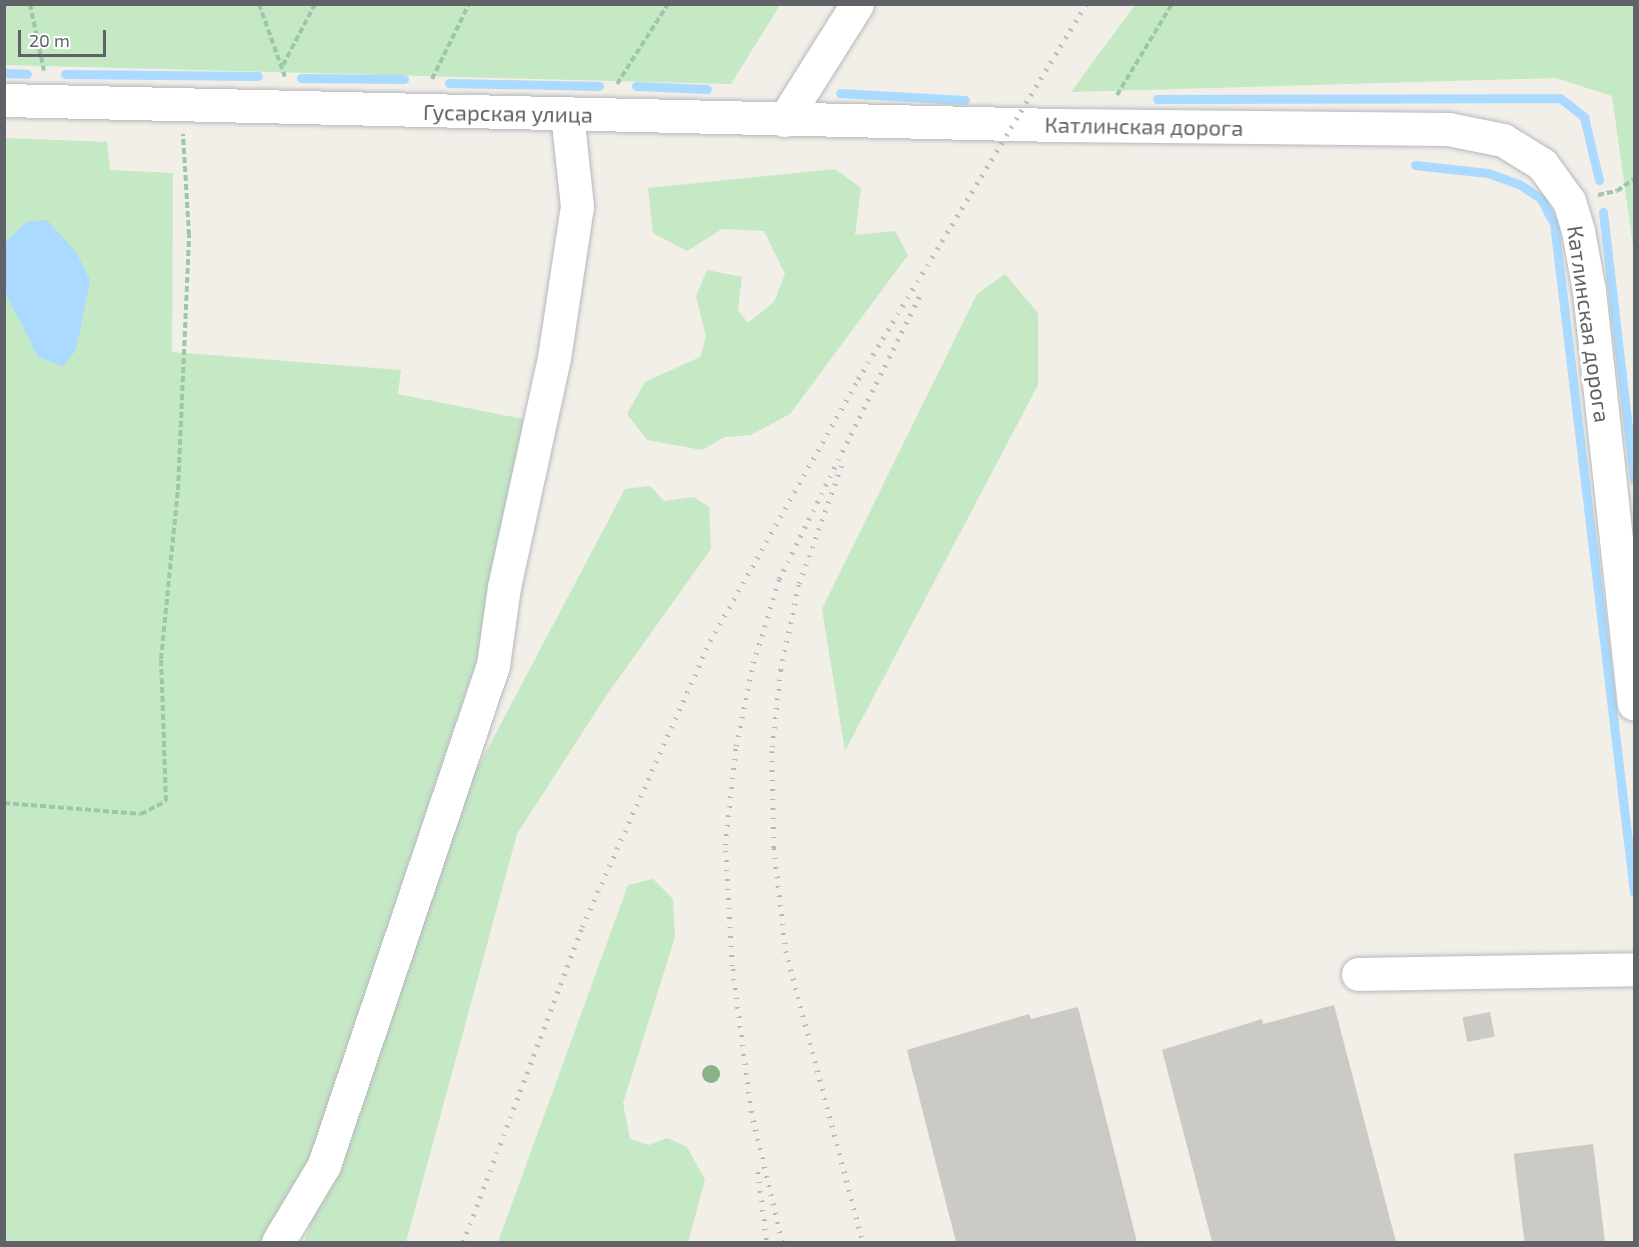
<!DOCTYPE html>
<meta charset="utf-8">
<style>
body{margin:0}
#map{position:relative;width:1639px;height:1247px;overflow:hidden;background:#f1efe8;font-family:"Exo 2",sans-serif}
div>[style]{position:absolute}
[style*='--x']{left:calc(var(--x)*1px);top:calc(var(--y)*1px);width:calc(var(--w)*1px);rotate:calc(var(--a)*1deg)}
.green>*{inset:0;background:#c5e8c5}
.water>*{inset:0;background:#aadaff}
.stream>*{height:9px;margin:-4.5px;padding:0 4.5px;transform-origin:4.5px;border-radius:4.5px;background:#aadaff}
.building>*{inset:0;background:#cccac5;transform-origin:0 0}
.path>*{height:4px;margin-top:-2px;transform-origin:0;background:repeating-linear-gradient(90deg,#9cc7a9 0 6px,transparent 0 9px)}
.roads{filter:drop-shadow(0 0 2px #b5b8bc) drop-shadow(0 0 2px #b5b8bc)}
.minor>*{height:33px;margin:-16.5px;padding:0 16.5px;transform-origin:16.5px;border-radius:16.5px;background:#fff}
.rail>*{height:4.5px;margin-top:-2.25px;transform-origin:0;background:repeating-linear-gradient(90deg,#b6b7b8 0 1.5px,transparent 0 9.5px)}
.trees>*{width:18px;height:18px;margin:-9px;border-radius:50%;background:#89b387}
span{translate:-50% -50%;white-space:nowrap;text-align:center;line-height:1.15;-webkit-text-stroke:5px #fff;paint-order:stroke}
.street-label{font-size:22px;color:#5f6368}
.frame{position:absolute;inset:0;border:6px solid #5f6368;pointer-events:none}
.scale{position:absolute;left:18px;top:30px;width:88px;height:27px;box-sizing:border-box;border:3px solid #5f6368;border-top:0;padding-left:8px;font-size:18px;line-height:21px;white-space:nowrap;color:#5f6368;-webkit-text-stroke:4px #fff;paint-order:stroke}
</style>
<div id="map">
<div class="green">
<i style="clip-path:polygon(5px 4px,780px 4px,780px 5px,731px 84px,5px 65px)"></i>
<i style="clip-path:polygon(1135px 5px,1634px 5px,1634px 253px,1612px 96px,1556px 78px,1071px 92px)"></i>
<i style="clip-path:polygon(5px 138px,107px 142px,110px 170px,173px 173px,172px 352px,401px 370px,398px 394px,528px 420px,476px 661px,310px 1156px,263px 1242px,5px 1242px)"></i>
<i style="clip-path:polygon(835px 169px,861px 188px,855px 235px,895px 231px,908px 255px,790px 414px,751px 435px,725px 437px,702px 450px,647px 440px,627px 414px,645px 382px,700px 357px,706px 337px,696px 296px,707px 270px,742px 277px,738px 310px,748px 323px,774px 302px,785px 274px,764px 231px,722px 229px,687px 251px,653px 233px,648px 188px)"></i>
<i style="clip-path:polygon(1005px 274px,1038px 313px,1038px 385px,845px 751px,822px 609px,977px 294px)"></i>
<i style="clip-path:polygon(650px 486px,664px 501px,694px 497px,709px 507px,711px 549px,604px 699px,517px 834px,406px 1242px,304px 1242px,449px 822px,625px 489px)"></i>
<i style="clip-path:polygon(653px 879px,673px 899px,675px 937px,623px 1103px,630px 1139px,649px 1145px,667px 1138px,687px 1147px,705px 1180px,688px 1242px,498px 1242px,628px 885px)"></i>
</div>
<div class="water">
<i style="clip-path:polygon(47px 220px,76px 252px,90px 280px,76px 350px,63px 366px,38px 357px,6px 294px,5px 242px,27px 222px)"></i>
</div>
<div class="stream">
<i style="--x:4;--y:73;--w:23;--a:2"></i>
<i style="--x:65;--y:74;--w:193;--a:0.6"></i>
<i style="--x:301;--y:78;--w:103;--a:0.6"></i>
<i style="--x:449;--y:83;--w:150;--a:1.1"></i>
<i style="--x:636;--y:86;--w:71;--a:2.4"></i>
<i style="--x:840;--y:93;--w:125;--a:3.2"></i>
<i style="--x:1157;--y:99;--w:403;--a:-0.1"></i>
<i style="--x:1560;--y:98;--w:31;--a:38"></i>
<i style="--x:1584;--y:117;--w:65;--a:76.6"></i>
<i style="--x:1415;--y:165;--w:73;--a:6.3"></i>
<i style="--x:1488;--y:173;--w:33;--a:20"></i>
<i style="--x:1519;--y:184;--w:27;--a:34"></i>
<i style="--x:1541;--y:199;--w:27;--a:62"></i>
<i style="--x:1554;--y:223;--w:674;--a:83.18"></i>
<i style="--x:1603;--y:212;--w:270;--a:83.4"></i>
</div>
<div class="building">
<i style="clip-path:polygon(1334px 1005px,1396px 1242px,1212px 1242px,1162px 1050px,1262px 1019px,1263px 1024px)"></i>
<i style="clip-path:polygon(1078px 1007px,1137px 1242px,956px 1242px,907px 1050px,1029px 1014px,1031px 1019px)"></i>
<i style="left:1490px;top:1012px;width:25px;height:28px;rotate:79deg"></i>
<i style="left:1593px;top:1144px;width:99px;height:80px;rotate:83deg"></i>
</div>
<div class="path">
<i style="--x:30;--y:4;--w:68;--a:78.2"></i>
<i style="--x:259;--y:4;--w:77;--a:70.4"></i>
<i style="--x:283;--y:65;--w:69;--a:-62.3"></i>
<i style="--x:432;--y:79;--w:84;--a:-63.7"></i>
<i style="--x:617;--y:84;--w:95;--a:-57.5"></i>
<i style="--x:1117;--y:95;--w:106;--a:-58.9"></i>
<i style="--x:1598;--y:195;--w:19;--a:-12"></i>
<i style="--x:1617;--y:191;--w:21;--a:-35"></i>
<i style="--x:4;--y:803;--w:137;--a:4.6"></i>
<i style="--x:141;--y:814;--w:28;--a:-27"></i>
<i style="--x:166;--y:801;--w:142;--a:-92"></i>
<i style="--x:161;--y:659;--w:170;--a:-84.3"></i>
<i style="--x:178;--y:490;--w:255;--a:-87.5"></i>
<i style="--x:189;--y:235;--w:101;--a:-93.4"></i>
</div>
<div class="roads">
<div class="minor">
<i style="--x:4;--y:100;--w:1056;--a:1.36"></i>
<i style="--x:1060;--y:125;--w:388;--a:0.6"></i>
<i style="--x:1448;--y:129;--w:56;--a:11.3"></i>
<i style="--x:1503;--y:140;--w:46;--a:31.6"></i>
<i style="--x:1542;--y:164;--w:46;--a:53.9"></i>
<i style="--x:1569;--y:201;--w:31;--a:73"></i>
<i style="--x:1578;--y:231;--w:61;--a:79.6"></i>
<i style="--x:1589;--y:291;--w:415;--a:83.8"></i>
<i style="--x:784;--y:120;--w:137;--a:-57.8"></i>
<i style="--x:1358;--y:974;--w:276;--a:-1"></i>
<i style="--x:278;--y:1242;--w:90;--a:-59.1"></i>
<i style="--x:324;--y:1165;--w:528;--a:-71.32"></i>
<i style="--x:493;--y:665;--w:79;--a:-82"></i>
<i style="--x:504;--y:587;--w:234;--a:-77.7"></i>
<i style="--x:554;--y:358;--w:154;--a:-81.4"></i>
<i style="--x:577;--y:206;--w:93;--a:-96.2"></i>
</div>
</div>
<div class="rail">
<i style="--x:842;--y:466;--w:127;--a:109.9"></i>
<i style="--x:799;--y:585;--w:87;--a:102"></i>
<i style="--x:781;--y:670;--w:81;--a:96.3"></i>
<i style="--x:772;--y:751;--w:97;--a:88.8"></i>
<i style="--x:774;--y:848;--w:104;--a:83.4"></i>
<i style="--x:786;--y:951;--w:301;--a:75.2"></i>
<i style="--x:758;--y:1172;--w:71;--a:82.7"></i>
<i style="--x:463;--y:1242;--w:337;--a:-69.3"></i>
<i style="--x:582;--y:927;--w:313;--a:-65.9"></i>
<i style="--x:710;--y:641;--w:301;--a:-60.5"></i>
<i style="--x:858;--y:379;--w:439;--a:-58.7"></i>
<i style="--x:782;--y:1242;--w:134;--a:-103.4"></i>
<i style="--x:751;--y:1112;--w:147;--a:-97.4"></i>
<i style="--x:732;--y:966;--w:121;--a:-93.3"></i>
<i style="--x:725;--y:845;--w:100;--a:-83.7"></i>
<i style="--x:736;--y:746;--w:85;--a:-78.4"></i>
<i style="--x:753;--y:663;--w:88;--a:-72.8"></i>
<i style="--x:779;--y:579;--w:322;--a:-63.6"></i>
</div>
<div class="trees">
<i style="left:711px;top:1074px"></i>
</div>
<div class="street-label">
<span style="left:508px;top:113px;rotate:1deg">Гусарская улица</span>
<span style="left:1144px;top:126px;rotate:1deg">Катлинская дорога</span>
<span style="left:1589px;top:324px;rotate:82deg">Катлинская дорога</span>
</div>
<div class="frame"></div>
<div class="scale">20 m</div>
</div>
